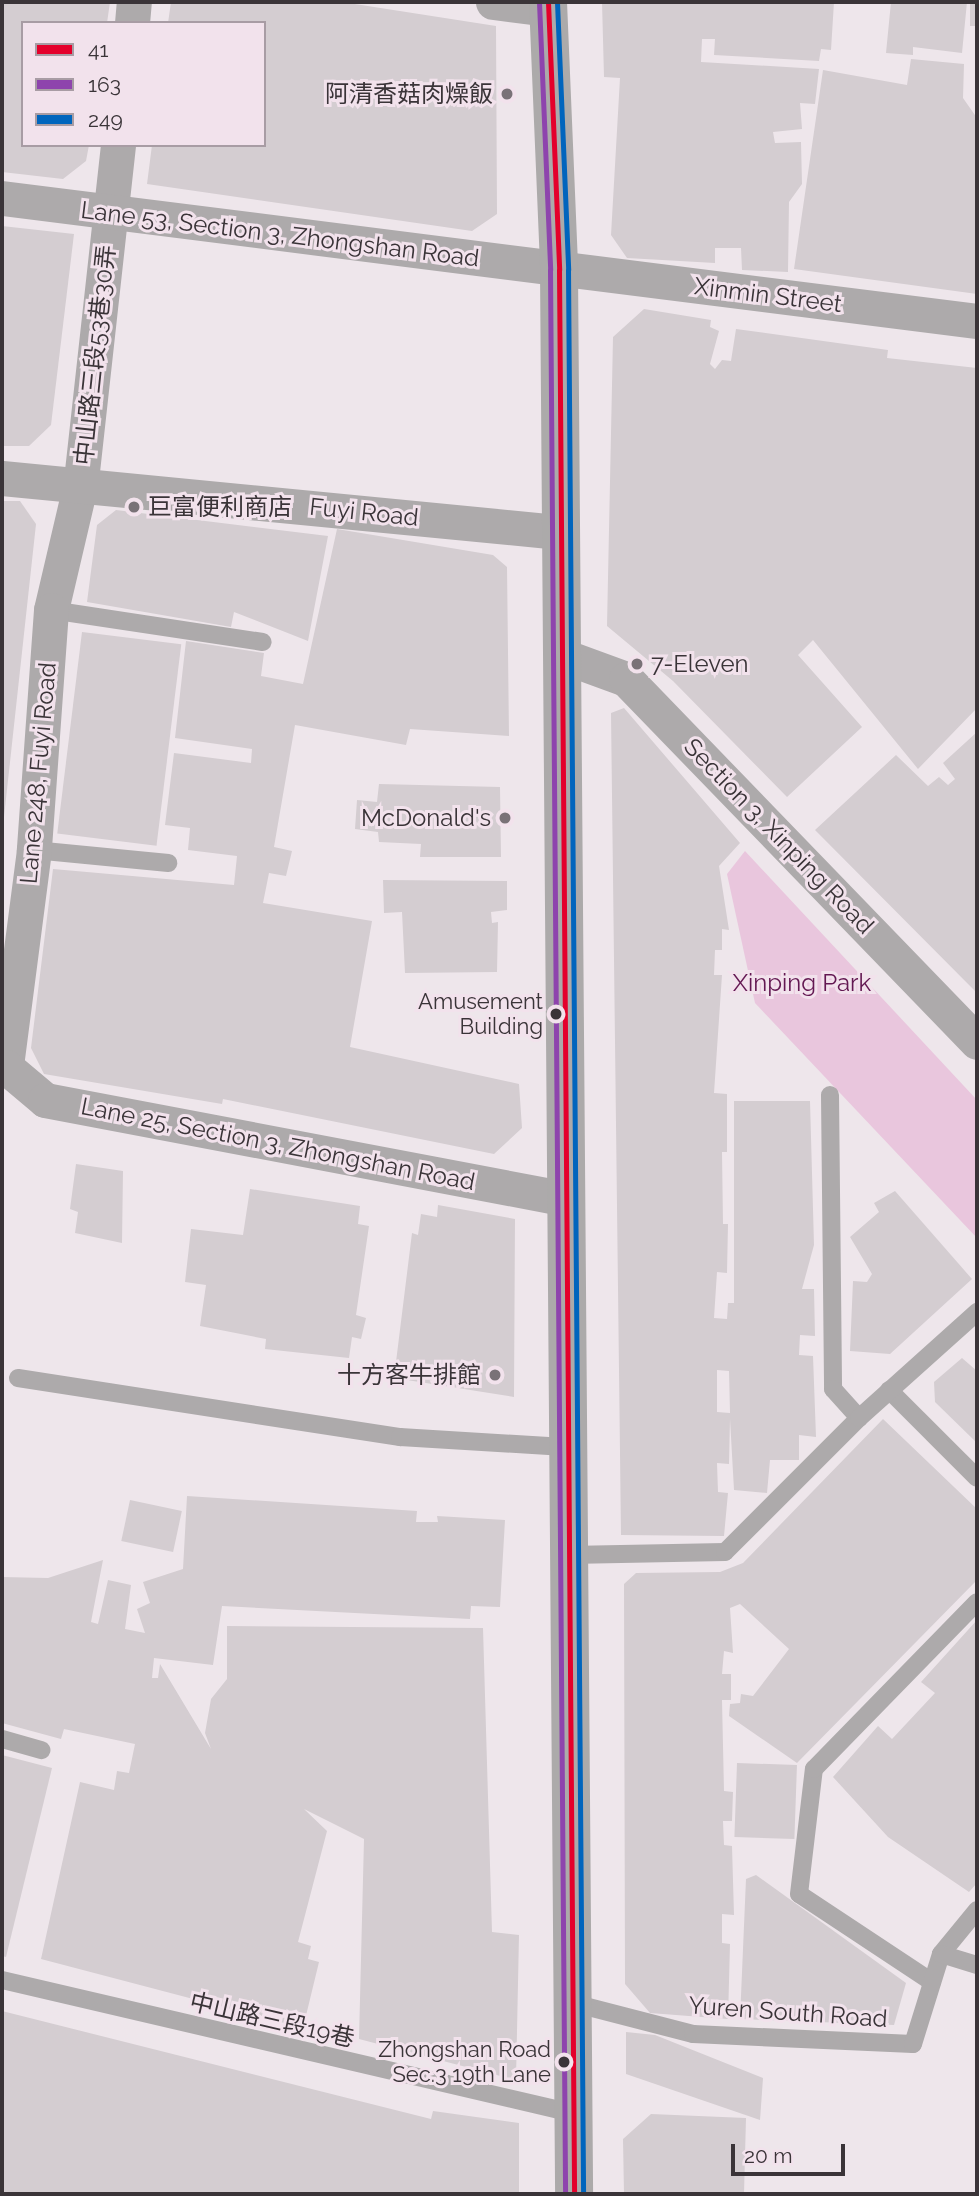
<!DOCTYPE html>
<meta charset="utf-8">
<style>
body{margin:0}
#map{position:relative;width:979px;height:2196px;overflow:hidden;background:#eee6eb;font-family:Raleway,"Noto Sans TC",sans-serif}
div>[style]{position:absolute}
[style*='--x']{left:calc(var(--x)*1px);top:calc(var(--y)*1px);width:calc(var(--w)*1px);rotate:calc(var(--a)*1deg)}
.green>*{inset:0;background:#e9c6dd}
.building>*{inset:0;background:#d4cdd1;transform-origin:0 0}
.lane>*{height:18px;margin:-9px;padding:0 9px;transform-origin:9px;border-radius:9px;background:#adaaab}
.street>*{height:35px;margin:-17.5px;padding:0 17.5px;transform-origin:17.5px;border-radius:17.5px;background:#adaaab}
.secondary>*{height:38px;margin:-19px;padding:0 19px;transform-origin:19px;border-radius:19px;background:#acaaaa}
.bus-1>*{height:5px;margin:-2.5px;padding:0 2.5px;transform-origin:2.5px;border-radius:2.5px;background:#e4002b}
.bus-2>*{height:5px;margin:-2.5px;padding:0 2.5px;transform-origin:2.5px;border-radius:2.5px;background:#8e44ad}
.bus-3>*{height:5px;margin:-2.5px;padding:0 2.5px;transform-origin:2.5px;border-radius:2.5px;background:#0065bd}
.dots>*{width:19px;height:19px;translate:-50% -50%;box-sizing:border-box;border:4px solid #f2e2ec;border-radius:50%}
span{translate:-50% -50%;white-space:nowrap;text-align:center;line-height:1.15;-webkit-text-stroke:6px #f2e2ec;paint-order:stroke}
.bus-label{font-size:22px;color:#3a3438}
.right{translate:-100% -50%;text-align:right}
.poi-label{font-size:24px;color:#3a3438}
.left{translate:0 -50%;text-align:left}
.street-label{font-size:24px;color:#3a3438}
.park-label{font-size:24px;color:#631852}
.frame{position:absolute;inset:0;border:4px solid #3a3438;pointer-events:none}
.legend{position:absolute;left:21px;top:21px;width:245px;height:126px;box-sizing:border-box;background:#f2e2ec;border:2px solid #a89ca4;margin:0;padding:9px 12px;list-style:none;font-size:21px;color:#3a3438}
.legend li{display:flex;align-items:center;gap:14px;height:35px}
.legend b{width:35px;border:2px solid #a89ca4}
.scale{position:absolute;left:731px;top:2144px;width:114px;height:32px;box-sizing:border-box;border:4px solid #3a3438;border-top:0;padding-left:9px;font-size:21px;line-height:24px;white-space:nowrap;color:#3a3438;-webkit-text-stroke:5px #f2e2ec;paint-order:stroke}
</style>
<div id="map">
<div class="green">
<i style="clip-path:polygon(745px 851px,977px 1100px,977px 1238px,755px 1003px,727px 874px)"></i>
</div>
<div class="building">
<i style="clip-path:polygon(2px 2px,110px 2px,107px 23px,23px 23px,23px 145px,89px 145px,86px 161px,63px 179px,2px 172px)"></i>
<i style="clip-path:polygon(171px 2px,342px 2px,496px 26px,497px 214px,472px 231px,147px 184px,152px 145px,264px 145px,264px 23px,168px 23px)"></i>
<i style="clip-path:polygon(602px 2px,834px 2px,831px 50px,821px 49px,819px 61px,714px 55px,715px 39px,702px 39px,701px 62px,819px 69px,815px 104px,800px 103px,802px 129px,773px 132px,775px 143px,801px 142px,802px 184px,789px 202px,788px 272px,742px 270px,741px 248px,715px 248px,715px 263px,627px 258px,611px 235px,620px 78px,604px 77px)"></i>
<i style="clip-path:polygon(891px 2px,967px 2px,962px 53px,913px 47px,913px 55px,886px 53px)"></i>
<i style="left:970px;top:2px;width:7px;height:24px"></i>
<i style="clip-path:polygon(911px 59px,964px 64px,963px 98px,977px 118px,977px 294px,794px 269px,823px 70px,907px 85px)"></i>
<i style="clip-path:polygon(2px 226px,74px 234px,51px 425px,29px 446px,2px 446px)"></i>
<i style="clip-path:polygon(644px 309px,711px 320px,710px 327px,719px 331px,710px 364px,715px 369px,722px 360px,731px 361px,736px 329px,888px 350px,887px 358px,977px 368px,977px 708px,918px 769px,813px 640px,798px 655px,862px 727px,787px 797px,673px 681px,607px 626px,613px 337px)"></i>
<i style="clip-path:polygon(2px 501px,20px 501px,36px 524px,4px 817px)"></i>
<i style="clip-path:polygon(116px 510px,328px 536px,308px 641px,234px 612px,231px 627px,87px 602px,97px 525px)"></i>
<i style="clip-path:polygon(337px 529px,493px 555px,507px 567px,509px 736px,410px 729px,406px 745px,295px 725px,274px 847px,292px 851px,286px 876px,269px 873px,263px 903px,372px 921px,350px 1047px,519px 1084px,522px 1128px,494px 1154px,223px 1099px,222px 1104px,44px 1074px,31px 1048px,53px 869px,234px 885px,237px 856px,188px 850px,190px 828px,165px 825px,174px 753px,251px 763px,252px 749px,175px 738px,186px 641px,264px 653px,261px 676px,303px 684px)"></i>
<i style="left:82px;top:632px;width:100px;height:203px;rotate:7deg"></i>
<i style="clip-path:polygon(evenodd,624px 708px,740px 843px,719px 866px,729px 930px,722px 929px,722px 950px,715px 950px,714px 975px,722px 975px,714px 1093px,727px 1094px,727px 1152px,722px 1152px,723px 1224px,728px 1224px,727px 1273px,717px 1272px,714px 1318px,727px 1319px,728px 1303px,734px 1303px,734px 1101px,810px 1101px,814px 1245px,802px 1289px,814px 1289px,815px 1336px,800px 1335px,799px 1355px,813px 1356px,816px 1437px,799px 1435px,799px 1460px,770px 1460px,767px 1493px,734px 1490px,730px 1419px,729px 1464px,717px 1463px,718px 1492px,728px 1493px,724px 1536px,621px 1535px,611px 713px,624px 708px,717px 1370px,729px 1371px,730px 1413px,717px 1412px,717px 1370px)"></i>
<i style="clip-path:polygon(977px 732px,977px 993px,815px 830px,896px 755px,928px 786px,939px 777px,948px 785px,955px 779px,943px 763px)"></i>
<i style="clip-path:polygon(379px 784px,500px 787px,501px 857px,420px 857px,421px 844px,379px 842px,378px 832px,355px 829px,357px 800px,377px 802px)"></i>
<i style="clip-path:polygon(383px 880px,507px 881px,507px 910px,491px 912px,492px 923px,498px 922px,497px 972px,405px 973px,402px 912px,384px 913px)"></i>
<i style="clip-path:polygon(76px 1164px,123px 1171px,122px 1243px,75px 1233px,78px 1212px,70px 1209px)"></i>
<i style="clip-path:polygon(250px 1189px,360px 1206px,358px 1224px,369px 1226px,356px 1315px,366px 1318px,361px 1339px,352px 1337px,349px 1358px,265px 1349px,266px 1339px,200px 1326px,206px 1285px,185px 1282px,191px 1229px,243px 1235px)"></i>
<i style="clip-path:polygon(895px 1191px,972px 1279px,890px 1354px,850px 1351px,853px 1281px,867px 1282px,872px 1274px,850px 1237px,879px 1212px,874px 1203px)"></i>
<i style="clip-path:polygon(438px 1205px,515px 1219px,514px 1397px,394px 1378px,412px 1233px,418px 1235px,421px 1214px,437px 1217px)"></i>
<i style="clip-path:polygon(962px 1358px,977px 1371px,977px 1443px,935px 1402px,934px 1382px)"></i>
<i style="clip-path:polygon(883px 1419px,977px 1509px,977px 1580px,797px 1763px,729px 1716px,730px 1704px,740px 1703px,741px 1694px,753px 1696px,789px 1649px,740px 1604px,730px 1608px,733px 1653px,724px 1651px,722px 1674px,731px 1674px,731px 1700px,722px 1700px,724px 1791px,733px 1792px,732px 1821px,723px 1821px,724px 1845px,732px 1846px,734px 1915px,722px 1914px,722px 1943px,730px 1944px,728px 2019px,650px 2013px,625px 1984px,624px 1584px,636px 1573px,720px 1572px,743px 1563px)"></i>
<i style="clip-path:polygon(187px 1496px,417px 1511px,416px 1522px,438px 1522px,437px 1516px,505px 1520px,500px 1607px,471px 1606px,470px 1619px,222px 1606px,213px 1665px,154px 1658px,152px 1678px,158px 1678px,160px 1664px,211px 1749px,205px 1733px,211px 1699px,227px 1679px,227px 1626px,483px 1628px,492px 1932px,519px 1935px,516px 2080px,359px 2039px,364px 1839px,304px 1809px,327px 1831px,298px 1942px,311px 1946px,308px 1959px,319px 1962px,303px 2028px,41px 1959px,80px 1782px,114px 1790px,117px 1771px,129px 1773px,135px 1744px,64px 1729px,61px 1739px,2px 1723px,2px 1577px,48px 1578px,103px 1560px,91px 1622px,98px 1624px,108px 1580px,131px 1585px,125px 1629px,145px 1633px,137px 1609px,150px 1603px,143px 1582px,183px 1569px)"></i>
<i style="left:130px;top:1500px;width:53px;height:42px;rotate:12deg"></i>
<i style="clip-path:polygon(977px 1620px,977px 1883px,969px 1892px,888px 1837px,833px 1777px,878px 1726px,892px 1739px,935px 1693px,921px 1682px)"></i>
<i style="clip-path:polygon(2px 1755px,52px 1768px,6px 1957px,2px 1956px)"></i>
<i style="left:737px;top:1763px;width:60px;height:74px;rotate:2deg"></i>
<i style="clip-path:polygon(756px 1875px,906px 1983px,894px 2025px,740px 2019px,746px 1879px)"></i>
<i style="clip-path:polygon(2px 2011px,431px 2119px,433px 2111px,519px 2123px,519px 2194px,2px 2194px)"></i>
<i style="clip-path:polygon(626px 2032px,655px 2035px,763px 2078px,760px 2120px,626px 2074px)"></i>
<i style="clip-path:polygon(651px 2114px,746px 2118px,744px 2194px,624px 2194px,623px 2139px)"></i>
</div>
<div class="lane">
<i style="--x:51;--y:610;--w:214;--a:8.6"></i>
<i style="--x:34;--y:850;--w:135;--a:5.5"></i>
<i style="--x:830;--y:1095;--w:294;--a:89.4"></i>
<i style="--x:833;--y:1389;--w:39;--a:48"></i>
<i style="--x:18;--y:1378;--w:387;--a:8.8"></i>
<i style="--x:400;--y:1437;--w:165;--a:3.5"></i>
<i style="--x:889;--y:1390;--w:124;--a:45"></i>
<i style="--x:569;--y:1555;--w:156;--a:-1.1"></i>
<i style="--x:725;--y:1552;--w:190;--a:-45"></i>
<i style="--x:859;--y:1418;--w:159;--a:-41.9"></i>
<i style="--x:2;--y:1739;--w:41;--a:15.8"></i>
<i style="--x:941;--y:1954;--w:57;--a:-50.7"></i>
<i style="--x:2;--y:1980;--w:585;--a:13.13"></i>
<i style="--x:932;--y:1982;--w:159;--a:-146.5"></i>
<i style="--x:799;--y:1894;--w:126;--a:-83.2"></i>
<i style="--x:814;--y:1769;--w:233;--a:-45.7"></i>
<i style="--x:573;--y:2003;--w:124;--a:14.5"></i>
<i style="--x:693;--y:2034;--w:220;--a:2.6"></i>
<i style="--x:913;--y:2044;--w:94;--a:-72.7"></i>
<i style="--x:941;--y:1954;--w:38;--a:17"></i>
</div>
<div class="street">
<i style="--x:493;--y:2;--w:55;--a:7.3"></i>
<i style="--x:132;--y:23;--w:21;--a:-85"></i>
<i style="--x:118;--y:145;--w:339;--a:96.3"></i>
<i style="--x:81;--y:482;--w:131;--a:103.2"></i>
<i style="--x:51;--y:610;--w:241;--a:94.1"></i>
<i style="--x:34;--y:850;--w:219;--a:97.4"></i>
<i style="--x:6;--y:1067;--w:51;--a:40.2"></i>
<i style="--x:45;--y:1100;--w:531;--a:10.74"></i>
<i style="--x:2;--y:198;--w:983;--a:7.19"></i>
<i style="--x:2;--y:478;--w:560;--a:5.54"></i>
<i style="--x:563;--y:656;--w:67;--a:20.1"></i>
<i style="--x:626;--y:679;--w:505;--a:45.96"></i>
</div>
<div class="secondary">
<i style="--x:548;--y:2;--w:268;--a:87.6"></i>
<i style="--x:559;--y:270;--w:1924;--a:89.55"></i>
</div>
<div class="bus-1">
<i style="--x:548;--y:2;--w:268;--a:87.6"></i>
<i style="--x:559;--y:270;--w:1924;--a:89.55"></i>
</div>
<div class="bus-2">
<i style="--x:539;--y:2;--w:268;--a:87.6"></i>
<i style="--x:550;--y:270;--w:1924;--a:89.55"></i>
</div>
<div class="bus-3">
<i style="--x:557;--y:2;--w:268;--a:87.6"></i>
<i style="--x:568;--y:270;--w:1924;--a:89.55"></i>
</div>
<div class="dots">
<i style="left:507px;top:94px;background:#797277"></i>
<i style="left:134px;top:507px;background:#797277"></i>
<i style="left:637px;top:664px;background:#797277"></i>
<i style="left:505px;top:818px;background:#797277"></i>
<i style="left:556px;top:1014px;background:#3a3438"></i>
<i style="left:495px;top:1375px;background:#797277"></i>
<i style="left:564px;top:2062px;background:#3a3438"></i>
</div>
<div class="bus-label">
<span class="right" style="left:543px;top:1014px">Amusement<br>Building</span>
<span class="right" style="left:551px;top:2062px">Zhongshan Road<br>Sec.3 19th Lane</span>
</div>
<div class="poi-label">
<span class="right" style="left:493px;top:94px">阿清香菇肉燥飯</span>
<span class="left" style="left:148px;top:507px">巨富便利商店</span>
<span class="left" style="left:651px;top:664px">7-Eleven</span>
<span class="right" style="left:491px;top:818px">McDonald's</span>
<span class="right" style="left:481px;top:1375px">十方客牛排館</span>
</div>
<div class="street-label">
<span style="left:280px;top:234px;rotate:7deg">Lane 53, Section 3, Zhongshan Road</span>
<span style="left:768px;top:295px;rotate:7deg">Xinmin Street</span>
<span style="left:95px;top:355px;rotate:-84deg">中山路三段53巷30弄</span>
<span style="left:364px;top:512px;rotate:6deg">Fuyi Road</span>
<span style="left:38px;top:773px;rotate:-85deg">Lane 248, Fuyi Road</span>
<span style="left:779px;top:836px;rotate:46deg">Section 3, Xinping Road</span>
<span style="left:278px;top:1144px;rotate:11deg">Lane 25, Section 3, Zhongshan Road</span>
<span style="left:788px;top:2012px;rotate:4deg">Yuren South Road</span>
<span style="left:272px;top:2020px;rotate:13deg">中山路三段19巷</span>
</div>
<div class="park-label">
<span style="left:802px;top:983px">Xinping Park</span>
</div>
<div class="frame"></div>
<ul class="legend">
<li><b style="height:9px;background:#e4002b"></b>41</li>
<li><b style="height:9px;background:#8e44ad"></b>163</li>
<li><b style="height:9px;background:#0065bd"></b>249</li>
</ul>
<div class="scale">20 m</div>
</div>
